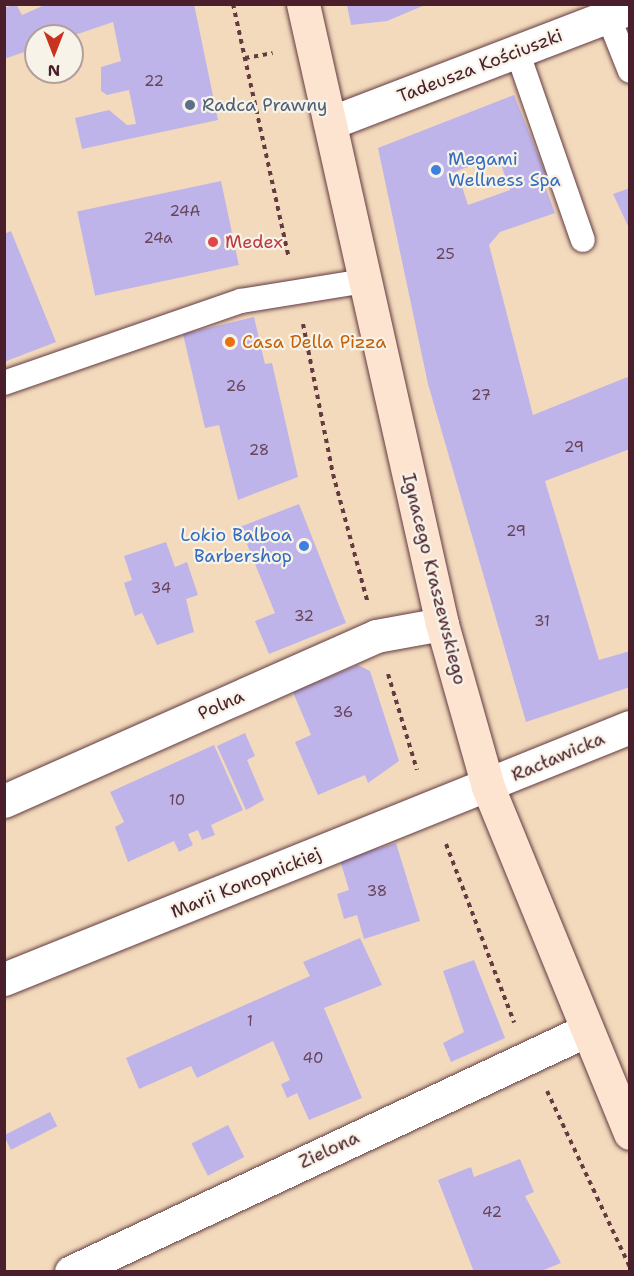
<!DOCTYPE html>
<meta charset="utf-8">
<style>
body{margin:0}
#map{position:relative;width:634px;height:1276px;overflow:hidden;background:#f3dabc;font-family:"Shantell Sans",sans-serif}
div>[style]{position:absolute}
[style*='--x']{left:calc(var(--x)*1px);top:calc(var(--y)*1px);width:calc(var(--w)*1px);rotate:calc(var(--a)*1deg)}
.building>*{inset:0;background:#bfb4e9;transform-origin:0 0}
.path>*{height:4px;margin-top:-2px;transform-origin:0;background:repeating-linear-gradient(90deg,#633b41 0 4.5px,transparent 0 9px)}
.roads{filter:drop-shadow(0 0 2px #633b41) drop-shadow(0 0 2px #633b41)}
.lane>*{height:24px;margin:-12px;padding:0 12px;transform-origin:12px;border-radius:12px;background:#fff}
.street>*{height:33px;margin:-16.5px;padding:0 16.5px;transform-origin:16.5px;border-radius:16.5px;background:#fff}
.secondary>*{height:33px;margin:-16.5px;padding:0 16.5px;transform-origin:16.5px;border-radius:16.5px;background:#fde4d1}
.dots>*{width:16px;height:16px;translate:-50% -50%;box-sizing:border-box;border:3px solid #f7f3e8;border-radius:50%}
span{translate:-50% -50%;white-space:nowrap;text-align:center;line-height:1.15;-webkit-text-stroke:4.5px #f7f3e8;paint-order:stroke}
.number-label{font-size:15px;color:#67445a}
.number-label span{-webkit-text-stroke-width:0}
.street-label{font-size:18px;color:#4a1f2b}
.service-label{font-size:18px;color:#4e5e75}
.left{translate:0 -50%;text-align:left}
.shop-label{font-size:18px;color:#366cbe}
.right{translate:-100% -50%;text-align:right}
.health-label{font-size:18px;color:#be3a42}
.food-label{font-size:18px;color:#c56008}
.frame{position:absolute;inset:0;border:6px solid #4a1f2b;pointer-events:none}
.north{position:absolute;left:24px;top:24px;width:60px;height:60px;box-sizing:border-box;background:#f7f3e8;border:2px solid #b29e9c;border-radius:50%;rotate:180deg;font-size:16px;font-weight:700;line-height:24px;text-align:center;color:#4a1f2b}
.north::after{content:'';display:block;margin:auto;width:21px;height:27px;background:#c8321e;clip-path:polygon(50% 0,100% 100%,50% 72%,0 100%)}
</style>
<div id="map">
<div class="building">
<i style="clip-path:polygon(16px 4px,22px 15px,47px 4px,194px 4px,218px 120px,82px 149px,75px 118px,109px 110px,127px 125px,136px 124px,129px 90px,107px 95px,101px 91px,101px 67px,121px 61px,113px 22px,72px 36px,36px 36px,36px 48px,4px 59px,4px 8px)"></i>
<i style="clip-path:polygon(347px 5px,425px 5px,387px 21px,351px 25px)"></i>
<i style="clip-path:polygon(evenodd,514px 95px,547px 177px,542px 178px,555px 213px,500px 232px,489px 245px,533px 415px,630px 376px,630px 449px,545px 481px,599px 660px,630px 651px,630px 687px,526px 722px,428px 384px,378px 148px,514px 95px,498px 156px,510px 190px,468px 205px,457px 171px,498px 156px)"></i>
<i style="left:221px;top:181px;width:86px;height:147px;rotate:78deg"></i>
<i style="clip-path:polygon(630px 188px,630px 228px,629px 228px,613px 194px)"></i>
<i style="clip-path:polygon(11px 231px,56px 342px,4px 362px,4px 234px)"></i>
<i style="clip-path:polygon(254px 317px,265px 364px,272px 363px,298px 477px,238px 500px,219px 425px,205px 428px,183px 334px)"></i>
<i style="clip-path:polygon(299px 504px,346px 623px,269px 654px,255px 621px,275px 613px,240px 527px)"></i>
<i style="clip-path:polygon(166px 542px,175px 567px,187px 562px,198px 595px,186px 599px,194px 632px,157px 645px,142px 613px,135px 616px,124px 583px,132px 580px,124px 556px)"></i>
<i style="clip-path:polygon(358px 665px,370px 671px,399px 761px,368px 783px,365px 775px,318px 795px,295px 742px,311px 735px,293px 692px)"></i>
<i style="clip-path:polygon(245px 733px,255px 756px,247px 760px,264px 800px,246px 810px,217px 746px)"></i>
<i style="clip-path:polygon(214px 745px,243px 810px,211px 825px,215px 835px,202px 840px,198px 830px,188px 834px,193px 845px,179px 852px,174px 841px,128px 862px,115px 827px,124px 822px,110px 792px)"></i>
<i style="clip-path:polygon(396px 843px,420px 921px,364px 939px,357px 915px,344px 919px,337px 894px,349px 890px,340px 860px)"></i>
<i style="clip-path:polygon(360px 938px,382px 985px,324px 1008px,362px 1098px,309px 1120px,297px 1093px,287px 1098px,281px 1084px,290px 1080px,273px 1041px,197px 1078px,191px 1066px,139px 1089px,126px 1058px,310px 976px,303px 962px)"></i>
<i style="clip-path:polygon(474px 960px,505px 1038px,451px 1062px,443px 1043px,464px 1032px,443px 971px)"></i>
<i style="left:50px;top:1112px;width:16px;height:52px;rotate:63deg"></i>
<i style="left:228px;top:1125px;width:36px;height:41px;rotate:63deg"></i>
<i style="clip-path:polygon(520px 1159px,534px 1192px,525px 1196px,561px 1263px,539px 1272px,474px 1272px,438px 1180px,471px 1167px,474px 1177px)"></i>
</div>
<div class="path">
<i style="--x:233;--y:4;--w:260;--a:77.6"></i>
<i style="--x:245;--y:58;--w:28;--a:-10"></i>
<i style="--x:303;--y:324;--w:153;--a:78.7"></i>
<i style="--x:333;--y:474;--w:131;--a:74.9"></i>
<i style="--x:388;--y:674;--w:100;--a:73.2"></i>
<i style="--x:446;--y:844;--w:191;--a:69.1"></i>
<i style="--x:547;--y:1091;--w:195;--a:64.8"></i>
</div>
<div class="roads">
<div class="lane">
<i style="--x:608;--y:16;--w:59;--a:68.2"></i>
<i style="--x:517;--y:51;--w:200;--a:70.8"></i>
<i style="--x:4;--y:383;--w:251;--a:-19.1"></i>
<i style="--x:241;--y:301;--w:125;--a:-9.2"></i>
</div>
<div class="street">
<i style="--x:330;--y:123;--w:321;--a:-21"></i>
<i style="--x:4;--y:801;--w:407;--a:-23.9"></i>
<i style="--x:376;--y:636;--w:67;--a:-10.3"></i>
<i style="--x:4;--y:979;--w:675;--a:-21.93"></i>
<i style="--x:71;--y:1272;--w:570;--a:-25.13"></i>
</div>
<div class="secondary">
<i style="--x:303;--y:4;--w:635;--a:77.36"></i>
<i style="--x:442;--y:624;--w:169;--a:74.2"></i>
<i style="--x:488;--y:787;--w:374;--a:67.7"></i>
</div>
</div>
<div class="dots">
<i style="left:190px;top:105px;background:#5c6f8a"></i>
<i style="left:436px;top:170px;background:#3f7fe0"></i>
<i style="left:213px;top:242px;background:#e0444e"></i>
<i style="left:230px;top:342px;background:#e8710a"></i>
<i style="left:304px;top:546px;background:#3f7fe0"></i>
</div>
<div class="number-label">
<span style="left:154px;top:82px">22</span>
<span style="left:185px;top:212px">24A</span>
<span style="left:158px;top:239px">24a</span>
<span style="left:445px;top:255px">25</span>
<span style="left:236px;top:387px">26</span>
<span style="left:481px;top:396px">27</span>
<span style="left:574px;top:448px">29</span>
<span style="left:259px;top:451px">28</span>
<span style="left:516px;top:532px">29</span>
<span style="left:161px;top:589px">34</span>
<span style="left:304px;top:617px">32</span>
<span style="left:542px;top:622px">31</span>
<span style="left:343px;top:713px">36</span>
<span style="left:177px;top:801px">10</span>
<span style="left:377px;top:892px">38</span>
<span style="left:250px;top:1022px">1</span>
<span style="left:313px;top:1059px">40</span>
<span style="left:492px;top:1213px">42</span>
</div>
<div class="street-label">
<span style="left:480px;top:66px;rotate:-21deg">Tadeusza Kościuszki</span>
<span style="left:434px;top:579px;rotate:76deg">Ignacego Kraszewskiego</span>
<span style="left:221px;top:705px;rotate:-24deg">Polna</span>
<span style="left:558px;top:757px;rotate:-23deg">Racławicka</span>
<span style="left:246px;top:883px;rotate:-22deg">Marii Konopnickiej</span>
<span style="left:329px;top:1150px;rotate:-25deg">Zielona</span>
</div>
<div class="service-label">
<span class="left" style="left:202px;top:105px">Radca Prawny</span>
</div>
<div class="shop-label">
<span class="left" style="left:448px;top:170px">Megami<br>Wellness Spa</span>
<span class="right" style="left:292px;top:546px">Lokio Balboa<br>Barbershop</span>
</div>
<div class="health-label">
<span class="left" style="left:225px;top:242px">Medex</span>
</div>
<div class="food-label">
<span class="left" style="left:242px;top:342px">Casa Della Pizza</span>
</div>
<div class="frame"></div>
<div class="north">N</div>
</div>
